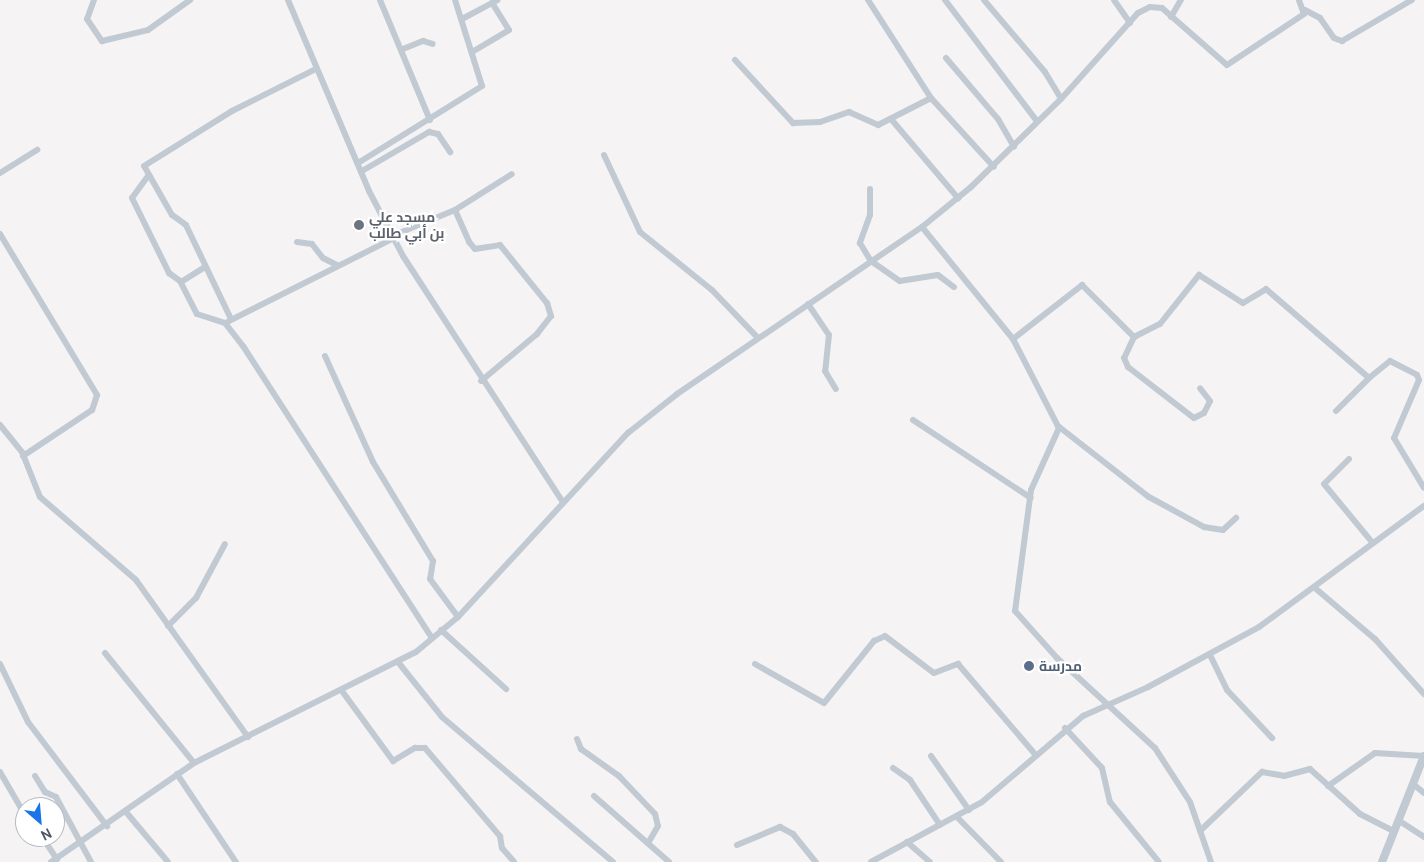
<!DOCTYPE html>
<meta charset="utf-8">
<style>
body{margin:0}
#map{position:relative;width:1424px;height:862px;overflow:hidden;background:#f5f3f3;font-family:Cabin,Cairo,sans-serif}
div>[style]{position:absolute}
[style*='--x']{left:calc(var(--x)*1px);top:calc(var(--y)*1px);width:calc(var(--w)*1px);rotate:calc(var(--a)*1deg)}
.minor>*{height:6px;margin:-3px;padding:0 3px;transform-origin:3px;border-radius:3px;background:#c1cad2}
.tertiary>*{height:8px;margin:-4px;padding:0 4px;transform-origin:4px;border-radius:4px;background:#c1cad2}
.dots>*{width:14px;height:14px;translate:-50% -50%;box-sizing:border-box;border:2px solid #fff;border-radius:50%}
span{translate:-50% -50%;white-space:nowrap;text-align:center;line-height:1.15;-webkit-text-stroke:4.5px #fff;paint-order:stroke}
.worship-label{font-size:14px;color:#5b616d;font-weight:700}
.left{translate:0 -50%;text-align:left}
.service-label{font-size:14px;color:#4e5e75;font-weight:700}
.north{position:absolute;left:15px;top:797px;width:50px;height:50px;box-sizing:border-box;background:#fff;border:1px solid #b7bbc0;border-radius:50%;rotate:153deg;font-size:14px;font-weight:700;line-height:20px;text-align:center;color:#4a5661}
.north::after{content:'';display:block;margin:auto;width:18px;height:22px;background:#1a73e8;clip-path:polygon(50% 0,100% 100%,50% 72%,0 100%)}
</style>
<div id="map">
<div class="minor">
<i style="--x:94;--y:0;--w:20;--a:110"></i>
<i style="--x:87;--y:19;--w:27;--a:56"></i>
<i style="--x:102;--y:41;--w:47;--a:-13.4"></i>
<i style="--x:148;--y:30;--w:52;--a:-35.5"></i>
<i style="--x:288;--y:0;--w:207;--a:67"></i>
<i style="--x:369;--y:191;--w:73;--a:62.4"></i>
<i style="--x:403;--y:256;--w:292;--a:57"></i>
<i style="--x:380;--y:0;--w:130;--a:67.4"></i>
<i style="--x:868;--y:0;--w:117;--a:57.3"></i>
<i style="--x:931;--y:98;--w:93;--a:47.6"></i>
<i style="--x:945;--y:0;--w:152;--a:52.8"></i>
<i style="--x:984;--y:0;--w:94;--a:49.7"></i>
<i style="--x:1045;--y:72;--w:31;--a:59"></i>
<i style="--x:1114;--y:0;--w:28;--a:55"></i>
<i style="--x:1305;--y:10;--w:17;--a:28"></i>
<i style="--x:1320;--y:18;--w:24;--a:55"></i>
<i style="--x:1334;--y:38;--w:9;--a:21"></i>
<i style="--x:1342;--y:41;--w:81;--a:-30.4"></i>
<i style="--x:1171;--y:17;--w:20;--a:-60"></i>
<i style="--x:462;--y:19;--w:40;--a:-28"></i>
<i style="--x:403;--y:49;--w:22;--a:-22"></i>
<i style="--x:423;--y:41;--w:10;--a:17"></i>
<i style="--x:472;--y:52;--w:43;--a:-30.7"></i>
<i style="--x:509;--y:30;--w:32;--a:-122"></i>
<i style="--x:946;--y:58;--w:80;--a:49.6"></i>
<i style="--x:998;--y:119;--w:32;--a:60"></i>
<i style="--x:735;--y:60;--w:86;--a:47.4"></i>
<i style="--x:793;--y:123;--w:27;--a:-2"></i>
<i style="--x:820;--y:122;--w:31;--a:-19"></i>
<i style="--x:849;--y:112;--w:32;--a:24"></i>
<i style="--x:878;--y:125;--w:59;--a:-27"></i>
<i style="--x:891;--y:119;--w:104;--a:49.7"></i>
<i style="--x:604;--y:155;--w:85;--a:64.9"></i>
<i style="--x:640;--y:232;--w:92;--a:38.9"></i>
<i style="--x:712;--y:290;--w:66;--a:46.2"></i>
<i style="--x:358;--y:163;--w:146;--a:-31.8"></i>
<i style="--x:482;--y:86;--w:90;--a:-107.4"></i>
<i style="--x:362;--y:171;--w:78;--a:-30.2"></i>
<i style="--x:429;--y:132;--w:9;--a:13"></i>
<i style="--x:438;--y:134;--w:22;--a:56"></i>
<i style="--x:0;--y:173;--w:44;--a:-31.9"></i>
<i style="--x:148;--y:176;--w:27;--a:126"></i>
<i style="--x:132;--y:198;--w:84;--a:63.7"></i>
<i style="--x:169;--y:273;--w:14;--a:36"></i>
<i style="--x:180;--y:281;--w:37;--a:63"></i>
<i style="--x:197;--y:314;--w:29;--a:18"></i>
<i style="--x:225;--y:323;--w:29;--a:52"></i>
<i style="--x:243;--y:346;--w:348;--a:57.1"></i>
<i style="--x:870;--y:189;--w:26;--a:90"></i>
<i style="--x:870;--y:215;--w:30;--a:110"></i>
<i style="--x:860;--y:243;--w:21;--a:59"></i>
<i style="--x:871;--y:261;--w:35;--a:35"></i>
<i style="--x:900;--y:281;--w:38;--a:-9"></i>
<i style="--x:938;--y:275;--w:20;--a:37"></i>
<i style="--x:455;--y:210;--w:35;--a:66"></i>
<i style="--x:469;--y:242;--w:9;--a:49"></i>
<i style="--x:475;--y:249;--w:25;--a:-9"></i>
<i style="--x:500;--y:245;--w:75;--a:51"></i>
<i style="--x:547;--y:303;--w:14;--a:73"></i>
<i style="--x:551;--y:316;--w:23;--a:128"></i>
<i style="--x:537;--y:334;--w:73;--a:140"></i>
<i style="--x:922;--y:227;--w:144;--a:50.9"></i>
<i style="--x:1013;--y:339;--w:100;--a:62.7"></i>
<i style="--x:1059;--y:428;--w:68;--a:114.3"></i>
<i style="--x:1031;--y:490;--w:122;--a:97.5"></i>
<i style="--x:1015;--y:611;--w:63;--a:48.2"></i>
<i style="--x:1057;--y:658;--w:133;--a:42.6"></i>
<i style="--x:1155;--y:748;--w:64;--a:57.1"></i>
<i style="--x:1190;--y:802;--w:64;--a:70.7"></i>
<i style="--x:0;--y:234;--w:188;--a:58.9"></i>
<i style="--x:97;--y:395;--w:16;--a:108"></i>
<i style="--x:92;--y:410;--w:83;--a:146.3"></i>
<i style="--x:392;--y:236;--w:68;--a:-22.4"></i>
<i style="--x:455;--y:210;--w:67;--a:-32.3"></i>
<i style="--x:297;--y:242;--w:15;--a:8"></i>
<i style="--x:312;--y:244;--w:18;--a:52"></i>
<i style="--x:323;--y:258;--w:16;--a:27"></i>
<i style="--x:181;--y:282;--w:28;--a:-32"></i>
<i style="--x:808;--y:304;--w:37;--a:56"></i>
<i style="--x:829;--y:335;--w:36;--a:96"></i>
<i style="--x:825;--y:371;--w:21;--a:59"></i>
<i style="--x:231;--y:319;--w:104;--a:-115.6"></i>
<i style="--x:186;--y:225;--w:17;--a:-144"></i>
<i style="--x:172;--y:215;--w:56;--a:-119.7"></i>
<i style="--x:144;--y:166;--w:104;--a:-32"></i>
<i style="--x:232;--y:111;--w:94;--a:-26.6"></i>
<i style="--x:229;--y:321;--w:185;--a:-26.7"></i>
<i style="--x:1134;--y:337;--w:23;--a:115"></i>
<i style="--x:1124;--y:358;--w:10;--a:66"></i>
<i style="--x:1128;--y:367;--w:83;--a:37.7"></i>
<i style="--x:1194;--y:418;--w:11;--a:-27"></i>
<i style="--x:1204;--y:413;--w:13;--a:-63"></i>
<i style="--x:1210;--y:401;--w:16;--a:-128"></i>
<i style="--x:1013;--y:339;--w:88;--a:-38"></i>
<i style="--x:1082;--y:285;--w:74;--a:45"></i>
<i style="--x:1134;--y:337;--w:29;--a:-27"></i>
<i style="--x:1160;--y:324;--w:63;--a:-51.5"></i>
<i style="--x:1199;--y:275;--w:52;--a:32.5"></i>
<i style="--x:1243;--y:303;--w:27;--a:-31"></i>
<i style="--x:1266;--y:289;--w:136;--a:40.8"></i>
<i style="--x:1369;--y:378;--w:27;--a:-39"></i>
<i style="--x:1390;--y:361;--w:30;--a:27"></i>
<i style="--x:1417;--y:375;--w:5;--a:68"></i>
<i style="--x:1419;--y:380;--w:63;--a:113.3"></i>
<i style="--x:1394;--y:438;--w:58;--a:59"></i>
<i style="--x:325;--y:356;--w:116;--a:65.6"></i>
<i style="--x:373;--y:462;--w:116;--a:58.8"></i>
<i style="--x:433;--y:561;--w:18;--a:99"></i>
<i style="--x:430;--y:579;--w:47;--a:53.6"></i>
<i style="--x:1336;--y:411;--w:47;--a:-45"></i>
<i style="--x:913;--y:420;--w:141;--a:33.5"></i>
<i style="--x:0;--y:425;--w:35;--a:51"></i>
<i style="--x:22;--y:452;--w:48;--a:68.2"></i>
<i style="--x:40;--y:497;--w:127;--a:40.8"></i>
<i style="--x:136;--y:580;--w:193;--a:54.5"></i>
<i style="--x:1058;--y:426;--w:115;--a:38"></i>
<i style="--x:1149;--y:497;--w:63;--a:28.6"></i>
<i style="--x:1204;--y:527;--w:19;--a:9"></i>
<i style="--x:1223;--y:530;--w:18;--a:-43"></i>
<i style="--x:1349;--y:459;--w:35;--a:135"></i>
<i style="--x:1324;--y:484;--w:75;--a:50.4"></i>
<i style="--x:1315;--y:588;--w:79;--a:40.4"></i>
<i style="--x:1375;--y:639;--w:74;--a:48.3"></i>
<i style="--x:168;--y:626;--w:40;--a:-45"></i>
<i style="--x:196;--y:598;--w:61;--a:-61.8"></i>
<i style="--x:441;--y:630;--w:88;--a:42.2"></i>
<i style="--x:105;--y:653;--w:141;--a:51"></i>
<i style="--x:1210;--y:655;--w:39;--a:64"></i>
<i style="--x:1227;--y:690;--w:66;--a:46.8"></i>
<i style="--x:398;--y:662;--w:70;--a:51.3"></i>
<i style="--x:442;--y:717;--w:224;--a:40.3"></i>
<i style="--x:0;--y:664;--w:64;--a:64.2"></i>
<i style="--x:28;--y:722;--w:131;--a:52.8"></i>
<i style="--x:755;--y:664;--w:79;--a:29.5"></i>
<i style="--x:824;--y:703;--w:80;--a:-51.1"></i>
<i style="--x:874;--y:641;--w:12;--a:-24"></i>
<i style="--x:885;--y:636;--w:61;--a:37.1"></i>
<i style="--x:934;--y:673;--w:26;--a:-21"></i>
<i style="--x:958;--y:664;--w:118;--a:49.5"></i>
<i style="--x:342;--y:691;--w:87;--a:53.9"></i>
<i style="--x:393;--y:761;--w:26;--a:-31"></i>
<i style="--x:415;--y:748;--w:10;--a:0"></i>
<i style="--x:425;--y:748;--w:116;--a:49.6"></i>
<i style="--x:500;--y:836;--w:12;--a:81"></i>
<i style="--x:502;--y:848;--w:18;--a:49"></i>
<i style="--x:1065;--y:728;--w:54;--a:47.2"></i>
<i style="--x:1102;--y:768;--w:35;--a:77"></i>
<i style="--x:1110;--y:802;--w:77;--a:50.8"></i>
<i style="--x:577;--y:739;--w:11;--a:68"></i>
<i style="--x:581;--y:749;--w:47;--a:35.4"></i>
<i style="--x:619;--y:776;--w:52;--a:46.5"></i>
<i style="--x:655;--y:814;--w:12;--a:76"></i>
<i style="--x:658;--y:826;--w:20;--a:120"></i>
<i style="--x:931;--y:756;--w:66;--a:54.9"></i>
<i style="--x:893;--y:768;--w:21;--a:35"></i>
<i style="--x:910;--y:780;--w:54;--a:56.3"></i>
<i style="--x:0;--y:772;--w:50;--a:59.8"></i>
<i style="--x:177;--y:774;--w:106;--a:56.2"></i>
<i style="--x:35;--y:776;--w:19;--a:58"></i>
<i style="--x:45;--y:792;--w:12;--a:24"></i>
<i style="--x:56;--y:797;--w:74;--a:61.7"></i>
<i style="--x:1413;--y:784;--w:14;--a:39"></i>
<i style="--x:1328;--y:786;--w:57;--a:-35.1"></i>
<i style="--x:1375;--y:753;--w:49;--a:3.5"></i>
<i style="--x:594;--y:796;--w:100;--a:41.3"></i>
<i style="--x:126;--y:812;--w:65;--a:50"></i>
<i style="--x:957;--y:817;--w:63;--a:45.6"></i>
<i style="--x:1398;--y:820;--w:31;--a:33"></i>
<i style="--x:1200;--y:831;--w:86;--a:-43.6"></i>
<i style="--x:1262;--y:772;--w:22;--a:10"></i>
<i style="--x:1284;--y:776;--w:27;--a:-15"></i>
<i style="--x:1310;--y:769;--w:67;--a:42"></i>
<i style="--x:1360;--y:814;--w:38;--a:27"></i>
<i style="--x:42;--y:837;--w:27;--a:56"></i>
<i style="--x:907;--y:842;--w:30;--a:41"></i>
<i style="--x:737;--y:845;--w:47;--a:-22.7"></i>
<i style="--x:780;--y:827;--w:15;--a:28"></i>
<i style="--x:793;--y:834;--w:36;--a:51"></i>
<i style="--x:51;--y:862;--w:174;--a:-34.7"></i>
<i style="--x:194;--y:763;--w:248;--a:-26.6"></i>
<i style="--x:416;--y:652;--w:55;--a:-39.8"></i>
<i style="--x:458;--y:617;--w:251;--a:-47.3"></i>
<i style="--x:628;--y:433;--w:63;--a:-38.5"></i>
<i style="--x:677;--y:394;--w:297;--a:-34.3"></i>
<i style="--x:922;--y:227;--w:63;--a:-39.2"></i>
<i style="--x:971;--y:187;--w:126;--a:-44.4"></i>
<i style="--x:1061;--y:99;--w:115;--a:-48.2"></i>
<i style="--x:1138;--y:13;--w:13;--a:-27"></i>
<i style="--x:1150;--y:7;--w:12;--a:5"></i>
<i style="--x:1162;--y:8;--w:86;--a:41.2"></i>
<i style="--x:1227;--y:65;--w:92;--a:-33.5"></i>
<i style="--x:1304;--y:14;--w:15;--a:-110"></i>
<i style="--x:871;--y:862;--w:126;--a:-28.4"></i>
<i style="--x:982;--y:802;--w:133;--a:-40.4"></i>
<i style="--x:1083;--y:716;--w:71;--a:-24"></i>
<i style="--x:1148;--y:687;--w:126;--a:-28.4"></i>
<i style="--x:1259;--y:627;--w:205;--a:-36.3"></i>
</div>
<div class="tertiary">
<i style="--x:1382;--y:862;--w:114;--a:-68.4"></i>
</div>
<div class="dots">
<i style="left:359px;top:225px;background:#6b7280"></i>
<i style="left:1029px;top:666px;background:#5c6f8a"></i>
</div>
<div class="worship-label">
<span class="left" style="left:369px;top:225px">مسجد علي<br>بن أبي طالب</span>
</div>
<div class="service-label">
<span class="left" style="left:1039px;top:666px">مدرسة</span>
</div>
<div class="north">N</div>
</div>
